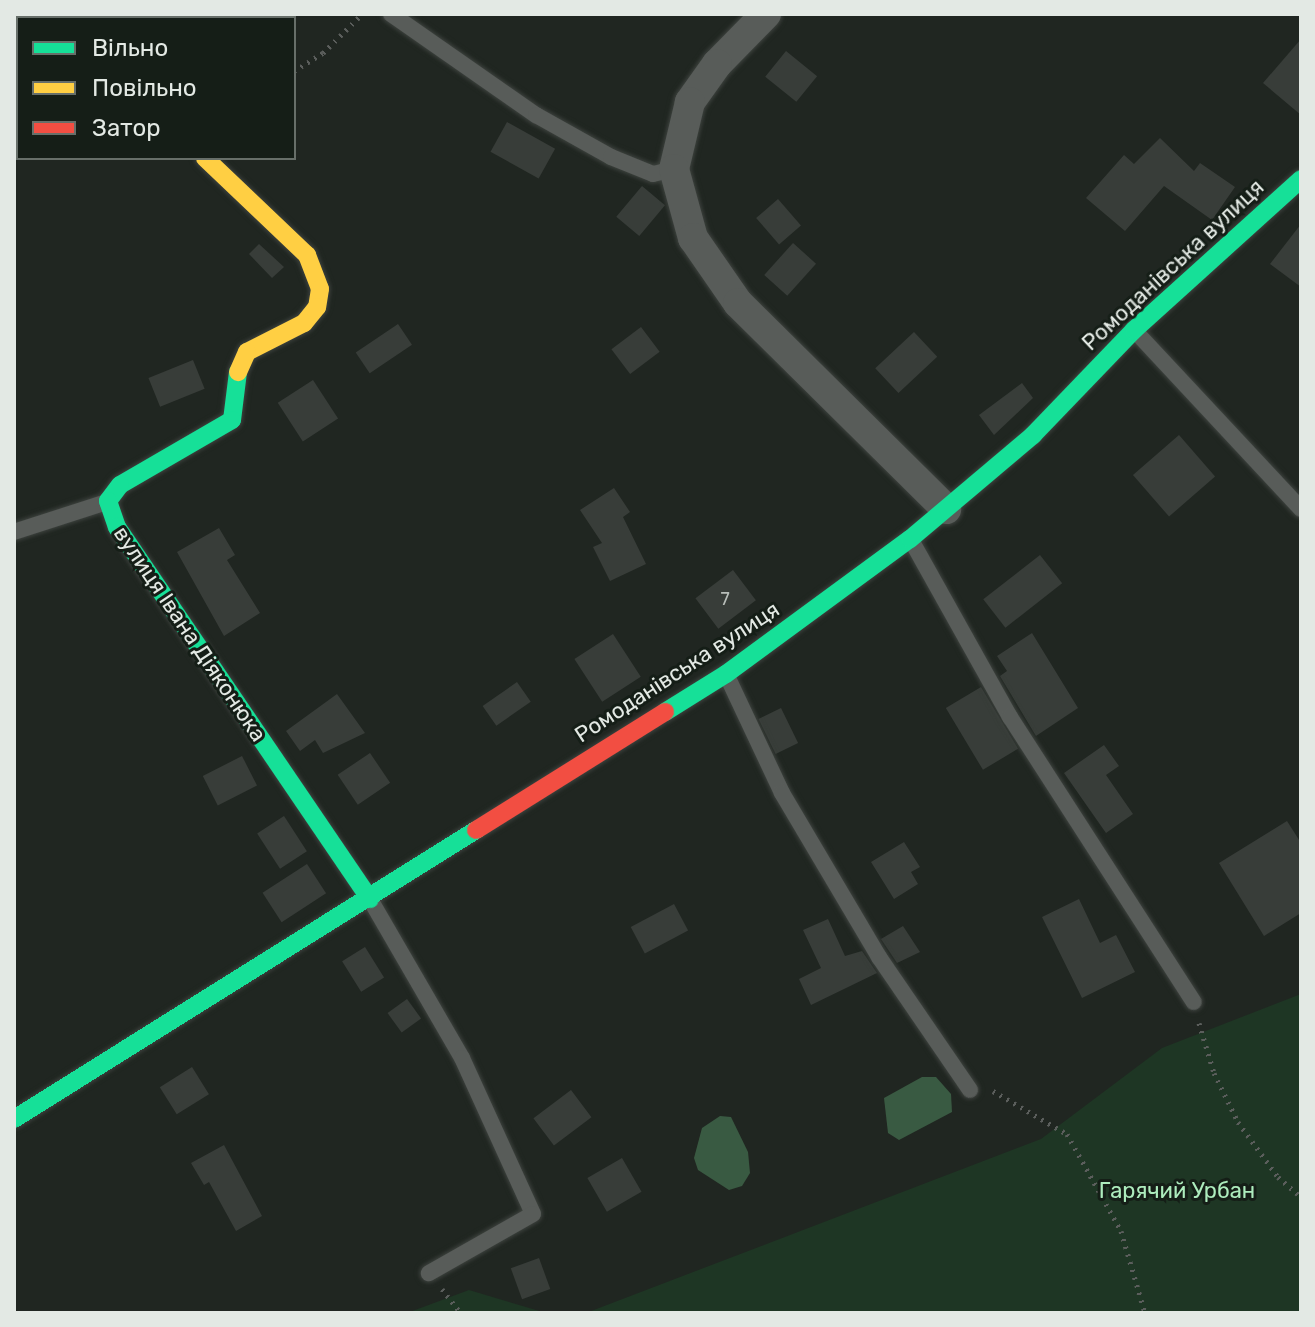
<!DOCTYPE html>
<meta charset="utf-8">
<style>
body{margin:0}
#map{position:relative;width:1315px;height:1327px;overflow:hidden;background:#202621;font-family:Rubik,sans-serif}
div>[style]{position:absolute}
[style*='--x']{left:calc(var(--x)*1px);top:calc(var(--y)*1px);width:calc(var(--w)*1px);rotate:calc(var(--a)*1deg)}
.green>*{inset:0;background:#1e3624}
.water>*{inset:0;background:#395a42}
.building>*{inset:0;background:#383d39;transform-origin:0 0}
.path>*{height:5px;margin-top:-2.5px;transform-origin:0;background:repeating-linear-gradient(90deg,#5b5e5c 0 2px,transparent 0 8px)}
.roads{filter:drop-shadow(0 0 2px #3d423e) drop-shadow(0 0 2px #3d423e)}
.lane>*{height:16px;margin:-8px;padding:0 8px;transform-origin:8px;border-radius:8px;background:#585c59}
.street>*{height:30px;margin:-15px;padding:0 15px;transform-origin:15px;border-radius:15px;background:#585c59}
.fast>*{height:18px;margin:-9px;padding:0 9px;transform-origin:9px;border-radius:9px;background:#16e098}
.slow>*{height:18px;margin:-9px;padding:0 9px;transform-origin:9px;border-radius:9px;background:#ffcf43}
.jam>*{height:18px;margin:-9px;padding:0 9px;transform-origin:9px;border-radius:9px;background:#f24e42}
span{translate:-50% -50%;white-space:nowrap;text-align:center;line-height:1.15;-webkit-text-stroke:6px #151e17;paint-order:stroke}
.number-label{font-size:18px;color:#b8beb9}
.number-label span{-webkit-text-stroke-width:0}
.street-label{font-size:22px;color:#e3e9e4}
.park-label{font-size:22px;color:#adecbd}
.frame{position:absolute;inset:0;border:16px solid #e3e9e4;pointer-events:none}
.legend{position:absolute;left:16px;top:16px;width:280px;height:144px;box-sizing:border-box;background:#151e17;border:2px solid #676f69;margin:0;padding:10px 14px;list-style:none;font-size:24px;color:#e3e9e4}
.legend li{display:flex;align-items:center;gap:16px;height:40px}
.legend b{width:40px;border:2px solid #676f69}
</style>
<div id="map">
<div class="green">
<i style="clip-path:polygon(1301px 994px,1301px 1313px,586px 1313px,1041px 1139px,1162px 1048px)"></i>
<i style="clip-path:polygon(469px 1290px,546px 1313px,407px 1313px)"></i>
</div>
<div class="water">
<i style="clip-path:polygon(922px 1077px,936px 1077px,951px 1094px,952px 1112px,899px 1140px,888px 1133px,884px 1098px)"></i>
<i style="clip-path:polygon(720px 1116px,731px 1117px,748px 1152px,750px 1173px,742px 1186px,729px 1190px,698px 1170px,694px 1158px,702px 1128px)"></i>
</div>
<div class="building">
<i style="clip-path:polygon(1301px 39px,1301px 115px,1263px 83px)"></i>
<i style="left:786px;top:51px;width:40px;height:33px;rotate:39deg"></i>
<i style="left:507px;top:122px;width:55px;height:34px;rotate:29deg"></i>
<i style="clip-path:polygon(1160px 138px,1194px 171px,1200px 163px,1235px 187px,1212px 220px,1164px 186px,1125px 231px,1086px 198px,1124px 155px,1134px 164px)"></i>
<i style="left:642px;top:186px;width:30px;height:40px;rotate:40deg"></i>
<i style="left:778px;top:199px;width:35px;height:29px;rotate:49deg"></i>
<i style="clip-path:polygon(1301px 224px,1301px 287px,1270px 264px)"></i>
<i style="left:793px;top:243px;width:31px;height:43px;rotate:42deg"></i>
<i style="clip-path:polygon(259px 244px,284px 267px,272px 278px,249px 254px)"></i>
<i style="left:398px;top:324px;width:25px;height:51px;rotate:56deg"></i>
<i style="left:641px;top:327px;width:31px;height:37px;rotate:53deg"></i>
<i style="left:914px;top:332px;width:34px;height:53px;rotate:47deg"></i>
<i style="left:193px;top:360px;width:31px;height:48px;rotate:68deg"></i>
<i style="left:313px;top:380px;width:46px;height:42px;rotate:57deg"></i>
<i style="clip-path:polygon(1022px 383px,1033px 398px,994px 435px,979px 415px)"></i>
<i style="left:1179px;top:435px;width:55px;height:61px;rotate:49deg"></i>
<i style="clip-path:polygon(614px 488px,630px 512px,623px 517px,646px 564px,610px 581px,593px 547px,602px 543px,580px 510px)"></i>
<i style="clip-path:polygon(219px 528px,235px 555px,227px 560px,260px 613px,224px 636px,177px 552px)"></i>
<i style="left:1040px;top:555px;width:36px;height:72px;rotate:52deg"></i>
<i style="left:733px;top:570px;width:38px;height:47px;rotate:53deg"></i>
<i style="clip-path:polygon(1032px 633px,1078px 708px,1036px 736px,1000px 676px,1007px 671px,997px 656px)"></i>
<i style="left:613px;top:634px;width:51px;height:46px;rotate:57deg"></i>
<i style="left:517px;top:682px;width:24px;height:42px;rotate:55deg"></i>
<i style="left:981px;top:687px;width:72px;height:41px;rotate:59deg"></i>
<i style="clip-path:polygon(337px 694px,365px 733px,323px 753px,315px 740px,300px 751px,286px 731px)"></i>
<i style="left:781px;top:708px;width:39px;height:25px;rotate:64deg"></i>
<i style="clip-path:polygon(1104px 745px,1119px 766px,1106px 775px,1133px 814px,1106px 833px,1064px 773px)"></i>
<i style="left:370px;top:753px;width:36px;height:39px;rotate:56deg"></i>
<i style="left:242px;top:756px;width:33px;height:44px;rotate:63deg"></i>
<i style="left:284px;top:816px;width:42px;height:32px;rotate:57deg"></i>
<i style="clip-path:polygon(1287px 821px,1301px 843px,1301px 913px,1264px 936px,1219px 863px)"></i>
<i style="clip-path:polygon(904px 842px,920px 867px,911px 872px,918px 884px,894px 899px,871px 862px)"></i>
<i style="left:307px;top:864px;width:35px;height:53px;rotate:57deg"></i>
<i style="clip-path:polygon(1079px 899px,1100px 943px,1116px 935px,1135px 972px,1082px 998px,1042px 917px)"></i>
<i style="left:674px;top:904px;width:30px;height:49px;rotate:62deg"></i>
<i style="clip-path:polygon(828px 919px,845px 956px,862px 951px,877px 973px,811px 1005px,799px 979px,821px 968px,803px 930px)"></i>
<i style="clip-path:polygon(903px 926px,920px 952px,897px 963px,881px 939px)"></i>
<i style="left:365px;top:947px;width:36px;height:27px;rotate:58deg"></i>
<i style="left:407px;top:999px;width:24px;height:24px;rotate:54deg"></i>
<i style="left:192px;top:1067px;width:32px;height:38px;rotate:58deg"></i>
<i style="left:571px;top:1090px;width:34px;height:47px;rotate:53deg"></i>
<i style="clip-path:polygon(224px 1145px,262px 1216px,236px 1231px,209px 1182px,204px 1185px,191px 1163px)"></i>
<i style="left:622px;top:1158px;width:39px;height:40px;rotate:60deg"></i>
<i style="left:539px;top:1258px;width:33px;height:30px;rotate:70deg"></i>
</div>
<div class="path">
<i style="--x:294;--y:71;--w:34;--a:-32"></i>
<i style="--x:323;--y:53;--w:55;--a:-45"></i>
<i style="--x:1199;--y:1023;--w:52;--a:73.3"></i>
<i style="--x:1214;--y:1073;--w:55;--a:63.9"></i>
<i style="--x:1238;--y:1122;--w:68;--a:54"></i>
<i style="--x:1278;--y:1177;--w:30;--a:41"></i>
<i style="--x:993;--y:1091;--w:86;--a:30.2"></i>
<i style="--x:1067;--y:1134;--w:111;--a:60.9"></i>
<i style="--x:1121;--y:1231;--w:85;--a:73.7"></i>
<i style="--x:442;--y:1289;--w:31;--a:52"></i>
</div>
<div class="roads">
<div class="lane">
<i style="--x:391;--y:14;--w:177;--a:34.9"></i>
<i style="--x:536;--y:115;--w:86;--a:29.2"></i>
<i style="--x:611;--y:157;--w:45;--a:22"></i>
<i style="--x:653;--y:174;--w:22;--a:-13"></i>
<i style="--x:1135;--y:331;--w:243;--a:47"></i>
<i style="--x:14;--y:532;--w:98;--a:-17.9"></i>
<i style="--x:911;--y:540;--w:203;--a:60.8"></i>
<i style="--x:1010;--y:717;--w:339;--a:57.2"></i>
<i style="--x:727;--y:676;--w:129;--a:64.8"></i>
<i style="--x:782;--y:793;--w:191;--a:59.4"></i>
<i style="--x:879;--y:957;--w:161;--a:55.6"></i>
<i style="--x:371;--y:901;--w:181;--a:59.9"></i>
<i style="--x:462;--y:1058;--w:171;--a:65.5"></i>
<i style="--x:533;--y:1214;--w:120;--a:150.4"></i>
</div>
<div class="street">
<i style="--x:766;--y:14;--w:70;--a:134.4"></i>
<i style="--x:717;--y:64;--w:47;--a:125.4"></i>
<i style="--x:690;--y:102;--w:69;--a:103.4"></i>
<i style="--x:674;--y:169;--w:72;--a:74.6"></i>
<i style="--x:693;--y:238;--w:79;--a:55.3"></i>
<i style="--x:738;--y:303;--w:293;--a:44.7"></i>
<i style="--x:14;--y:61;--w:4;--a:14"></i>
</div>
<div class="fast">
<i style="--x:238;--y:372;--w:48;--a:97.1"></i>
<i style="--x:232;--y:420;--w:129;--a:149.9"></i>
<i style="--x:120;--y:485;--w:20;--a:127"></i>
<i style="--x:108;--y:501;--w:28;--a:71"></i>
<i style="--x:117;--y:527;--w:450;--a:55.8"></i>
<i style="--x:665;--y:712;--w:72;--a:-31.9"></i>
<i style="--x:726;--y:674;--w:228;--a:-36.3"></i>
<i style="--x:910;--y:539;--w:161;--a:-40.2"></i>
<i style="--x:1033;--y:435;--w:146;--a:-46.1"></i>
<i style="--x:1134;--y:330;--w:225;--a:-42.1"></i>
<i style="--x:14;--y:1119;--w:545;--a:-32.03"></i>
</div>
<div class="slow">
<i style="--x:205;--y:158;--w:141;--a:43.6"></i>
<i style="--x:307;--y:255;--w:36;--a:69"></i>
<i style="--x:320;--y:289;--w:18;--a:99"></i>
<i style="--x:317;--y:307;--w:21;--a:129"></i>
<i style="--x:304;--y:323;--w:64;--a:153"></i>
<i style="--x:247;--y:352;--w:22;--a:114"></i>
</div>
<div class="jam">
<i style="--x:476;--y:830;--w:223;--a:-32"></i>
</div>
</div>
<div class="number-label">
<span style="left:725px;top:599px">7</span>
</div>
<div class="street-label">
<span style="left:1173px;top:265px;rotate:-43deg">Ромоданівська вулиця</span>
<span style="left:190px;top:634px;rotate:56deg">вулиця Івана Діяконюка</span>
<span style="left:677px;top:672px;rotate:-33deg">Ромоданівська вулиця</span>
</div>
<div class="park-label">
<span style="left:1177px;top:1191px">Гарячий Урбан</span>
</div>
<div class="frame"></div>
<ul class="legend">
<li><b style="height:10px;background:#16e098"></b>Вільно</li>
<li><b style="height:10px;background:#ffcf43"></b>Повільно</li>
<li><b style="height:10px;background:#f24e42"></b>Затор</li>
</ul>
</div>
